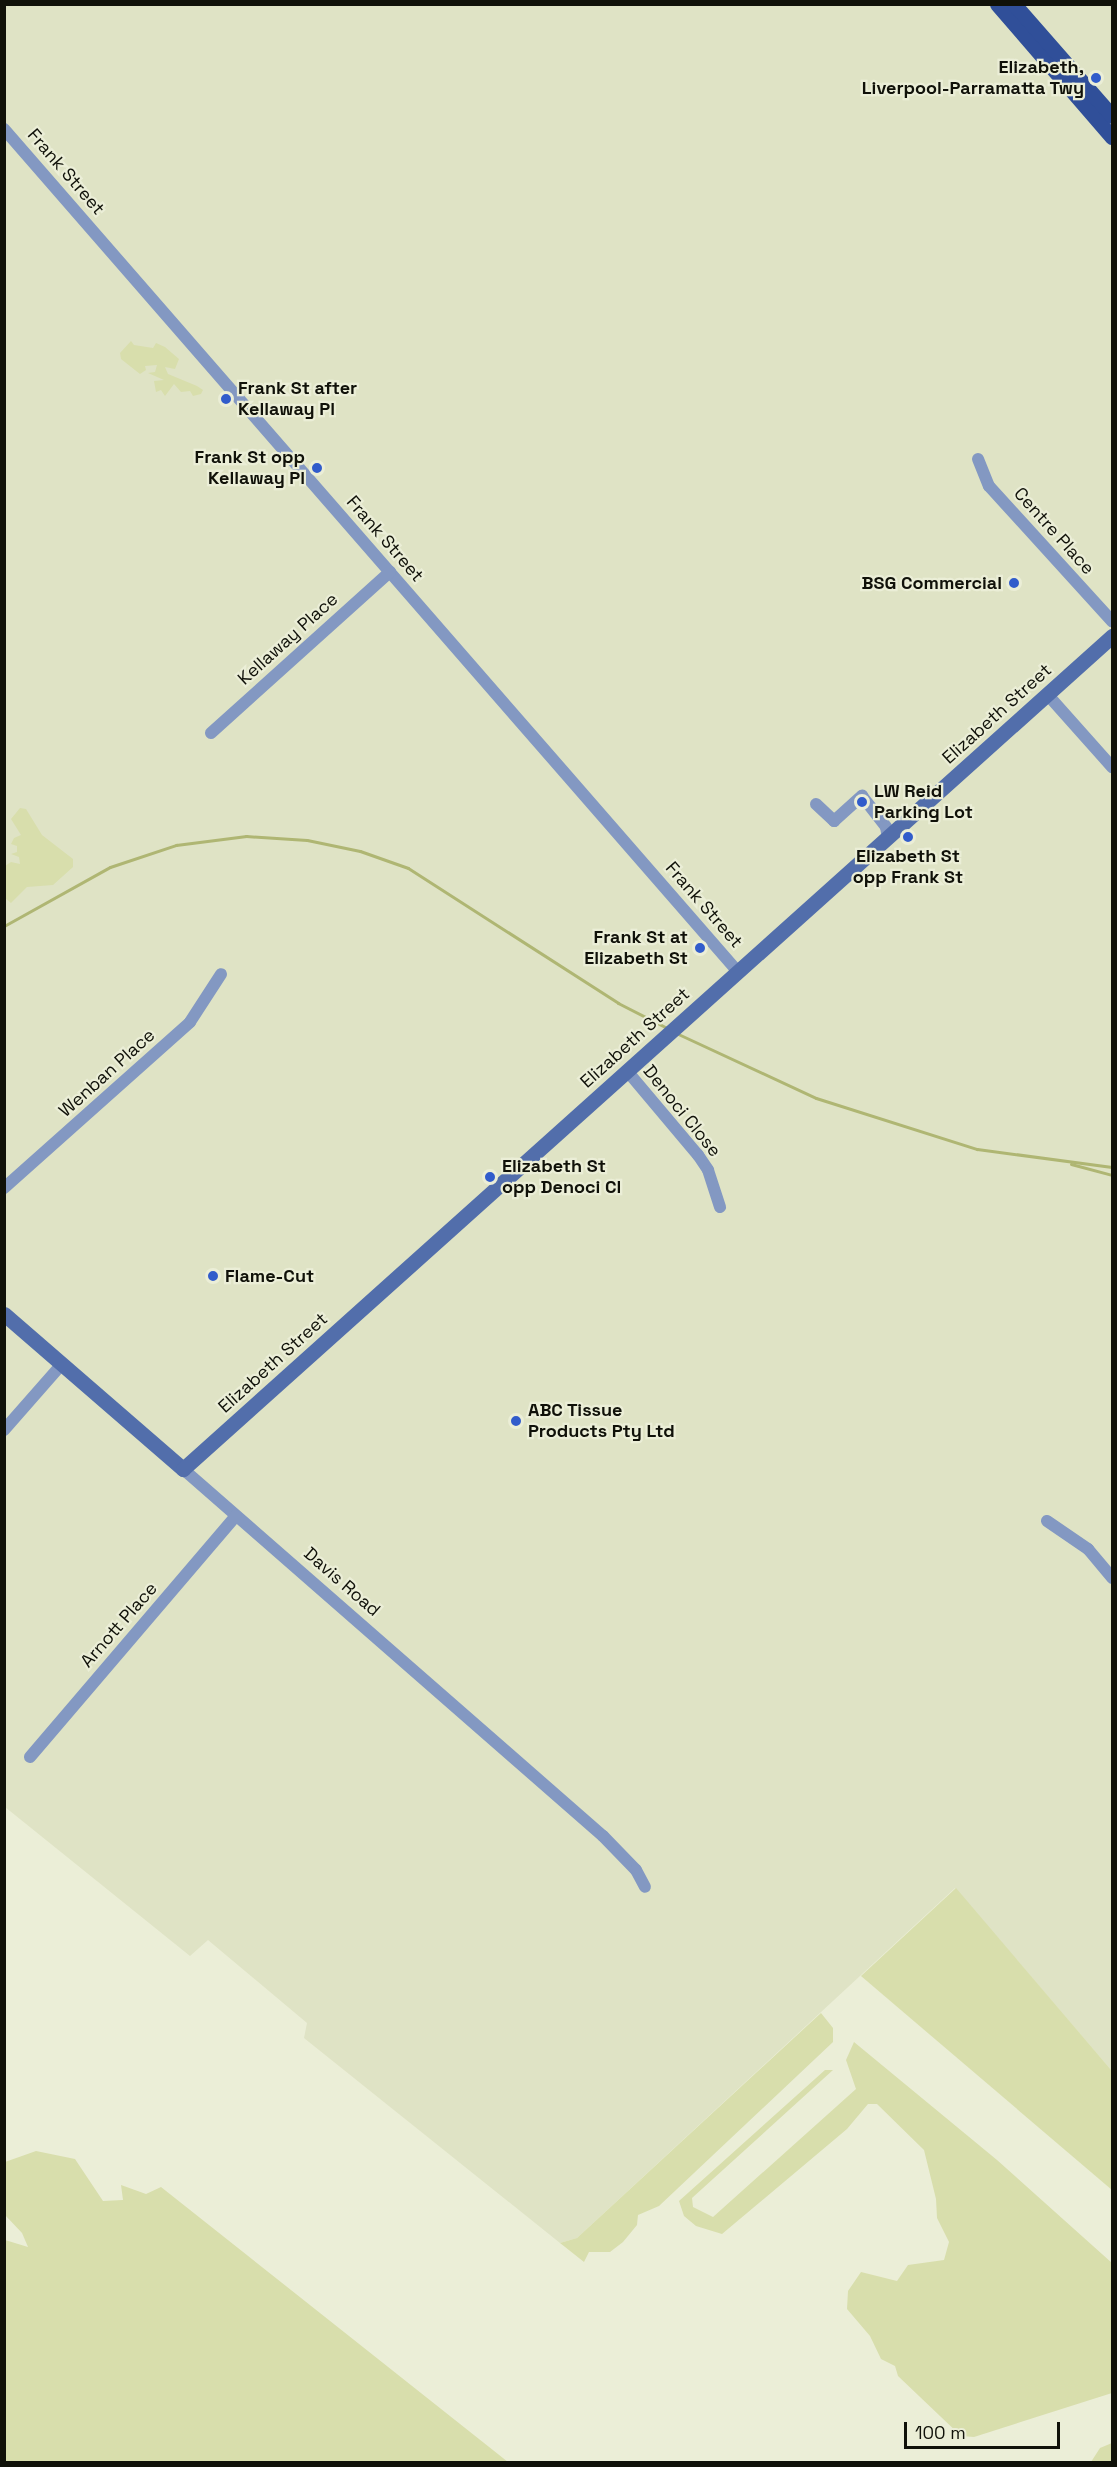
<!DOCTYPE html>
<style>
body{margin:0}
#map{position:relative;width:1117px;height:2467px;overflow:hidden;background:#ebeed7;font-family:"Space Grotesk",sans-serif}
div>[style]{position:absolute}
[style*='--x']{left:calc(var(--x)*1px);top:calc(var(--y)*1px);width:calc(var(--w)*1px);rotate:calc(var(--a)*1deg)}
.built>*{inset:0;background:#dfe3c5}
.green>*{inset:0;background:#d8deac}
.stream>*{height:3px;margin:-1.5px;padding:0 1.5px;transform-origin:1.5px;border-radius:1.5px;background:#afb673}
.street>*{height:12px;margin:-6px;padding:0 6px;transform-origin:6px;border-radius:6px;background:#8398c2}
.secondary>*{height:15px;margin:-7.5px;padding:0 7.5px;transform-origin:7.5px;border-radius:7.5px;background:#526eab}
.primary>*{height:15px;margin:-7.5px;padding:0 7.5px;transform-origin:7.5px;border-radius:7.5px;background:#304f99}
.dots>*{width:16px;height:16px;translate:-50% -50%;box-sizing:border-box;border:3px solid #ebeed7;border-radius:50%}
span{translate:-50% -50%;white-space:nowrap;text-align:center;line-height:1.15;-webkit-text-stroke:4.5px #ebeed7;paint-order:stroke}
.poi-label{font-size:18px;color:#101109;font-weight:700}
.right{translate:-100% -50%;text-align:right}
.left{translate:0 -50%;text-align:left}
.street-label{font-size:18px;color:#101109}
.frame{position:absolute;inset:0;border:6px solid #101109;pointer-events:none}
.scale{position:absolute;left:904px;top:2422px;width:156px;height:27px;box-sizing:border-box;border:3px solid #101109;border-top:0;padding-left:8px;font-size:18px;line-height:21px;white-space:nowrap;color:#101109;-webkit-text-stroke:4px #ebeed7;paint-order:stroke}
</style>
<div id="map">
<div class="built">
<i style="clip-path:polygon(4px 5px,1112px 5px,1112px 2071px,955px 1888px,577px 2238px,560px 2243px,304px 2038px,307px 2023px,208px 1940px,190px 1956px,5px 1807px)"></i>
</div>
<div class="green">
<i style="clip-path:polygon(131px 341px,134px 345px,153px 348px,156px 343px,165px 347px,179px 359px,175px 369px,165px 367px,168px 374px,197px 386px,203px 390px,201px 394px,193px 396px,190px 391px,181px 392px,174px 384px,165px 396px,161px 390px,156px 392px,154px 381px,164px 380px,148px 373px,155px 372px,157px 365px,145px 366px,146px 370px,140px 374px,121px 359px,120px 353px)"></i>
<i style="clip-path:polygon(20px 808px,26px 809px,42px 835px,73px 859px,73px 867px,53px 885px,27px 887px,11px 903px,5px 898px,5px 866px,11px 862px,20px 864px,19px 857px,11px 854px,17px 852px,17px 846px,11px 844px,14px 838px,21px 835px,11px 819px)"></i>
<i style="clip-path:polygon(956px 1888px,1112px 2071px,1112px 2190px,861px 1976px)"></i>
<i style="clip-path:polygon(821px 2013px,833px 2028px,833px 2042px,659px 2206px,638px 2215px,637px 2225px,623px 2242px,610px 2252px,589px 2252px,584px 2262px,560px 2243px,577px 2238px)"></i>
<i style="clip-path:polygon(854px 2042px,997px 2160px,1112px 2263px,1112px 2393px,974px 2437px,961px 2436px,898px 2376px,895px 2366px,881px 2359px,870px 2336px,847px 2309px,848px 2291px,861px 2272px,897px 2281px,908px 2265px,944px 2260px,949px 2242px,937px 2218px,936px 2199px,924px 2150px,877px 2104px,868px 2104px,847px 2129px,722px 2234px,696px 2226px,684px 2216px,679px 2201px,825px 2070px,833px 2070px,692px 2198px,693px 2207px,713px 2217px,856px 2089px,846px 2060px)"></i>
<i style="clip-path:polygon(36px 2151px,75px 2159px,103px 2201px,123px 2200px,121px 2185px,146px 2194px,161px 2187px,508px 2462px,5px 2462px,5px 2240px,28px 2247px,22px 2233px,5px 2215px,5px 2162px)"></i>
<i style="clip-path:polygon(1112px 2443px,1112px 2462px,1091px 2462px,1100px 2448px)"></i>
</div>
<div class="stream">
<i style="--x:4;--y:926;--w:121;--a:-29.1"></i>
<i style="--x:110;--y:867;--w:70;--a:-18.4"></i>
<i style="--x:176;--y:845;--w:71;--a:-7.3"></i>
<i style="--x:246;--y:836;--w:61;--a:3.8"></i>
<i style="--x:307;--y:840;--w:54;--a:11.7"></i>
<i style="--x:360;--y:851;--w:51;--a:19.5"></i>
<i style="--x:408;--y:868;--w:250;--a:32.7"></i>
<i style="--x:618;--y:1003;--w:55;--a:27"></i>
<i style="--x:676;--y:1033;--w:154;--a:24.9"></i>
<i style="--x:816;--y:1098;--w:169;--a:17.6"></i>
<i style="--x:977;--y:1149;--w:136;--a:7.6"></i>
<i style="--x:1071;--y:1164;--w:42;--a:15"></i>
</div>
<div class="street">
<i style="--x:4;--y:129;--w:1118;--a:48.95"></i>
<i style="--x:978;--y:459;--w:29;--a:68"></i>
<i style="--x:989;--y:486;--w:183;--a:47.7"></i>
<i style="--x:1047;--y:694;--w:98;--a:48.3"></i>
<i style="--x:211;--y:733;--w:241;--a:-42"></i>
<i style="--x:816;--y:804;--w:25;--a:43"></i>
<i style="--x:834;--y:821;--w:38;--a:-42"></i>
<i style="--x:862;--y:796;--w:39;--a:52"></i>
<i style="--x:886;--y:827;--w:11;--a:80"></i>
<i style="--x:628;--y:1072;--w:109;--a:49.9"></i>
<i style="--x:698;--y:1155;--w:18;--a:56"></i>
<i style="--x:708;--y:1170;--w:39;--a:72"></i>
<i style="--x:4;--y:1188;--w:249;--a:-41.7"></i>
<i style="--x:190;--y:1022;--w:57;--a:-57.1"></i>
<i style="--x:4;--y:1430;--w:88;--a:-48.7"></i>
<i style="--x:183;--y:1469;--w:558;--a:41.15"></i>
<i style="--x:603;--y:1836;--w:47;--a:45.9"></i>
<i style="--x:636;--y:1870;--w:19;--a:62"></i>
<i style="--x:1047;--y:1521;--w:50;--a:34.3"></i>
<i style="--x:1088;--y:1549;--w:38;--a:50"></i>
<i style="--x:30;--y:1757;--w:317;--a:-49.5"></i>
</div>
<div class="secondary">
<i style="--x:4;--y:1314;--w:237;--a:40.9"></i>
<i style="--x:183;--y:1469;--w:1248;--a:-41.88"></i>
</div>
<div class="primary">
<i style="--x:997;--y:4;--w:176;--a:49.2"></i>
<i style="--x:1014;--y:4;--w:149;--a:48.8"></i>
</div>
<div class="dots">
<i style="left:1096px;top:78px;background:#315ccb"></i>
<i style="left:226px;top:399px;background:#315ccb"></i>
<i style="left:317px;top:468px;background:#315ccb"></i>
<i style="left:1014px;top:583px;background:#315ccb"></i>
<i style="left:862px;top:802px;background:#315ccb"></i>
<i style="left:908px;top:837px;background:#315ccb"></i>
<i style="left:700px;top:948px;background:#315ccb"></i>
<i style="left:490px;top:1177px;background:#315ccb"></i>
<i style="left:213px;top:1276px;background:#315ccb"></i>
<i style="left:516px;top:1421px;background:#315ccb"></i>
</div>
<div class="poi-label">
<span class="right" style="left:1084px;top:78px">Elizabeth,<br>Liverpool-Parramatta Twy</span>
<span class="left" style="left:238px;top:399px">Frank St after<br>Kellaway Pl</span>
<span class="right" style="left:305px;top:468px">Frank St opp<br>Kellaway Pl</span>
<span class="right" style="left:1002px;top:583px">BSG Commercial</span>
<span class="left" style="left:874px;top:802px">LW Reid<br>Parking Lot</span>
<span style="left:908px;top:867px">Elizabeth St<br>opp Frank St</span>
<span class="right" style="left:688px;top:948px">Frank St at<br>Elizabeth St</span>
<span class="left" style="left:502px;top:1177px">Elizabeth St<br>opp Denoci Cl</span>
<span class="left" style="left:225px;top:1276px">Flame-Cut</span>
<span class="left" style="left:528px;top:1421px">ABC Tissue<br>Products Pty Ltd</span>
</div>
<div class="street-label">
<span style="left:66px;top:172px;rotate:49deg">Frank Street</span>
<span style="left:1054px;top:531px;rotate:48deg">Centre Place</span>
<span style="left:385px;top:539px;rotate:49deg">Frank Street</span>
<span style="left:288px;top:639px;rotate:-42deg">Kellaway Place</span>
<span style="left:997px;top:714px;rotate:-42deg">Elizabeth Street</span>
<span style="left:704px;top:905px;rotate:49deg">Frank Street</span>
<span style="left:635px;top:1038px;rotate:-42deg">Elizabeth Street</span>
<span style="left:107px;top:1073px;rotate:-42deg">Wenban Place</span>
<span style="left:682px;top:1111px;rotate:51deg">Denoci Close</span>
<span style="left:273px;top:1363px;rotate:-42deg">Elizabeth Street</span>
<span style="left:342px;top:1582px;rotate:41deg">Davis Road</span>
<span style="left:119px;top:1625px;rotate:-49deg">Arnott Place</span>
</div>
<div class="frame"></div>
<div class="scale">100 m</div>
</div>
